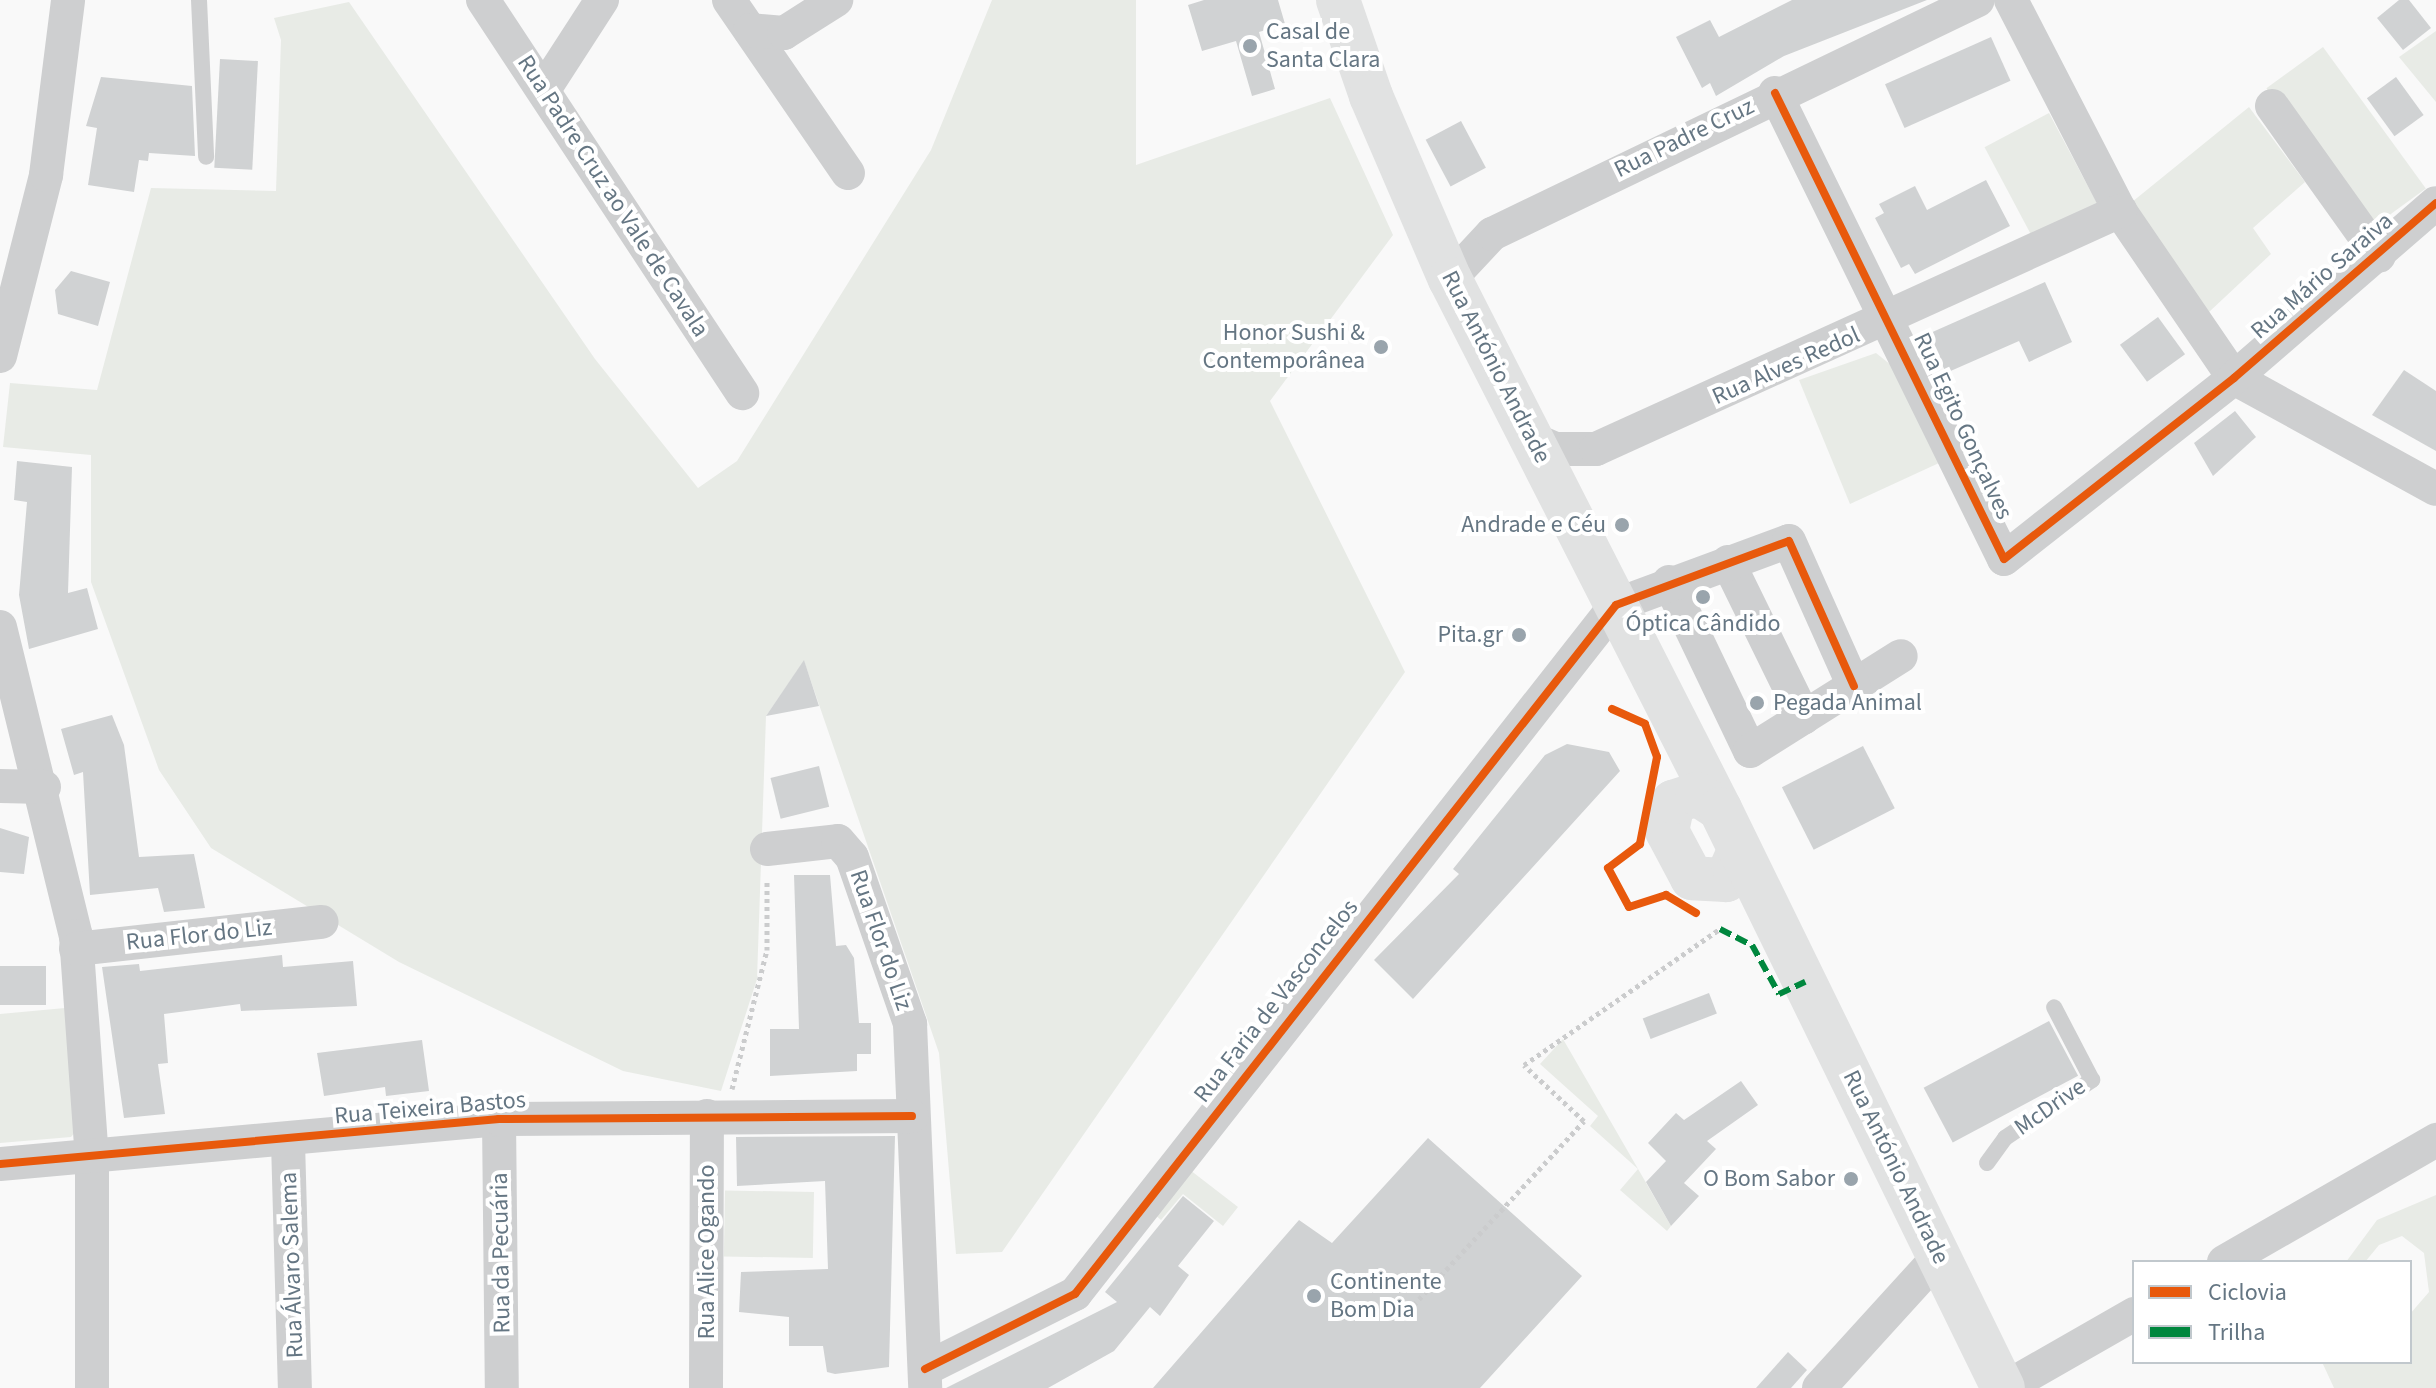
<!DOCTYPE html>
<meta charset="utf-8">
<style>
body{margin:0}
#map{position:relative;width:2436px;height:1388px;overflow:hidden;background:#f9f9f9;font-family:"Source Sans 3",sans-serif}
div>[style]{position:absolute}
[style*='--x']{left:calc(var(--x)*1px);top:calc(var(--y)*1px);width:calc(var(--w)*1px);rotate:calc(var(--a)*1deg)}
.green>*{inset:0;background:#e8ebe6;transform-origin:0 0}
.building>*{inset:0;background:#d0d2d3;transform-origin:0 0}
.path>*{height:5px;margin-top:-2.5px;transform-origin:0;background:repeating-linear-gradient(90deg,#cbcccd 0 4px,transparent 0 8px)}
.service>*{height:16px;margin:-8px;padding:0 8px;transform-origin:8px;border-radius:8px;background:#cecfd0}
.minor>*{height:34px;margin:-17px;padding:0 17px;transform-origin:17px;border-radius:17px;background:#cecfd0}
.primary>*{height:44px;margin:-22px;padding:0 22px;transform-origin:22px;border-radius:22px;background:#e1e2e2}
.quiet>*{height:6px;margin-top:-3px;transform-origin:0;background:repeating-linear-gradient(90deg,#00873e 0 12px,transparent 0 18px)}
.cycleway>*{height:8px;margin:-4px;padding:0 4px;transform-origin:4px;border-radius:4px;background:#e8590c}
.dots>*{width:22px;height:22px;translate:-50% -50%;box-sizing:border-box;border:4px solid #fff;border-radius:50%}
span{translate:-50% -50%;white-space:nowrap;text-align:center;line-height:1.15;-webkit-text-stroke:8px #fff;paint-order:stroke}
.poi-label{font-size:24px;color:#657683}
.left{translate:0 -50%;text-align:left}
.right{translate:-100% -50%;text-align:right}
.street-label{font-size:24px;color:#657683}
.legend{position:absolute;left:2132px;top:1260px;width:280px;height:104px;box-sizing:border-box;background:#fff;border:2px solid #c1c8cd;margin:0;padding:10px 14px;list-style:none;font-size:24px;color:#657683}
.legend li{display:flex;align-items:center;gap:16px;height:40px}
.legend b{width:40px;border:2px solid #c1c8cd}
</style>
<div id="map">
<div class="green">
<i style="clip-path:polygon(992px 0,1136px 0,1136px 165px,1330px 98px,1393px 235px,1270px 401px,1405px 672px,1002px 1252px,956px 1254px,939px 1053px,804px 661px,766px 716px,757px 979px,721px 1091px,623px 1071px,399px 962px,211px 848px,159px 770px,91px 582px,91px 455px,3px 447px,10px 383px,97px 390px,151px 188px,276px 191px,281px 40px,274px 18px,349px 2px,595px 359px,698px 488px,737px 461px,931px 150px)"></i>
<i style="clip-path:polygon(2436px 31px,2436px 102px,2399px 57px)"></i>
<i style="left:2323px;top:47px;width:175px;height:70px;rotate:54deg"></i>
<i style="clip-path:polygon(2249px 107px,2305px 182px,2253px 228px,2271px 254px,2209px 312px,2132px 202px)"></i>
<i style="left:2049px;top:113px;width:104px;height:73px;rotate:62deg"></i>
<i style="clip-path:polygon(1876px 353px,1891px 365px,1939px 463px,1850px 504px,1799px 380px)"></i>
<i style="clip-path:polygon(65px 1008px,83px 1123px,71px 1137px,0 1143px,0 1014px)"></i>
<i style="clip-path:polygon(1563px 1039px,1671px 1226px,1667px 1231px,1620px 1190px,1638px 1169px,1590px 1126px,1598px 1116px,1540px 1064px)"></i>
<i style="clip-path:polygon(1190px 1170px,1238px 1207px,1223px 1226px,1183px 1194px,1161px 1220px,1154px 1214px)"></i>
<i style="left:814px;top:1192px;width:66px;height:89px;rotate:91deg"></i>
<i style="clip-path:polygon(2436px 1195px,2436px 1388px,2334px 1388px,2322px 1362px,2410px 1362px,2410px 1314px,2429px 1292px,2424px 1253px,2402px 1236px,2379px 1245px,2365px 1262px,2346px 1262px,2377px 1220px)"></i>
</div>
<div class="building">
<i style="clip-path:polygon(1204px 0,1278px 0,1285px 24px,1259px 32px,1275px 89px,1252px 96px,1236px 41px,1202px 51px,1188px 5px)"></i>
<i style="clip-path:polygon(1792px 0,1927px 0,1784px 56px,1716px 96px,1710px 83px,1702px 88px,1676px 37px,1710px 20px,1719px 37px)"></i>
<i style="clip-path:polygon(2399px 0,2409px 0,2431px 28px,2403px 50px,2377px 18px)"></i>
<i style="left:1991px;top:37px;width:48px;height:116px;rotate:66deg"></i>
<i style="left:220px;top:59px;width:38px;height:109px;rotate:3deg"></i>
<i style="clip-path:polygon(101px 77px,192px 86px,195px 156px,149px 153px,148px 161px,139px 160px,134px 192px,88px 185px,97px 128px,86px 126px)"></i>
<i style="left:2396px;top:77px;width:47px;height:36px;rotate:54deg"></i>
<i style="left:1461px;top:121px;width:53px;height:40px;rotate:62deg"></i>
<i style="clip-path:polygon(1986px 180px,2010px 226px,1915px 274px,1909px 264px,1901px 268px,1875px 218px,1884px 213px,1879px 204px,1915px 186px,1927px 210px)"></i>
<i style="clip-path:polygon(71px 271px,110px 282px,98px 326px,58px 314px,55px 290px)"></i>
<i style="clip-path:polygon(2045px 282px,2072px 342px,2029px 362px,2019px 341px,1946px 373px,1928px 334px)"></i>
<i style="left:2158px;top:317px;width:46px;height:47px;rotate:54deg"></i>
<i style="clip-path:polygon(2404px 370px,2436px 391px,2436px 451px,2372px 415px)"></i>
<i style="clip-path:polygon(2235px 411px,2256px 437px,2213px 476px,2194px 443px)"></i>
<i style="clip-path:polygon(17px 461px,72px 467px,68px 593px,87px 588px,98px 629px,29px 649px,19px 595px,27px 502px,14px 500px)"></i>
<i style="clip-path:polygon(804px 660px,819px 706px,766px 716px)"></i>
<i style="clip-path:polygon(112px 715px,124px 745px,139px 857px,194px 854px,205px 908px,164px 912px,158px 888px,90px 895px,83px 772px,74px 775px,61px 729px)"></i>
<i style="clip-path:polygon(1567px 744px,1609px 752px,1620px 771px,1413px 999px,1374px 960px,1459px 874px,1453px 869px,1545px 755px)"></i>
<i style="left:1863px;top:746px;width:70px;height:91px;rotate:63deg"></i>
<i style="left:819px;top:766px;width:42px;height:50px;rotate:76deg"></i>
<i style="clip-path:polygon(0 828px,29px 837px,24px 874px,0 872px)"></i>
<i style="clip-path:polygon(794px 875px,830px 875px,836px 946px,846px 945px,854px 958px,859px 1023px,871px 1023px,871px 1054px,857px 1054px,857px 1071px,770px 1076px,770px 1029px,799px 1029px)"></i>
<i style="clip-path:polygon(282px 955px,283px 967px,353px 961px,357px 1006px,241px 1011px,240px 1004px,164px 1014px,168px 1063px,158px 1064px,165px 1114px,124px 1118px,102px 967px,139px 964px,140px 971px)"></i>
<i style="left:0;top:966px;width:46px;height:39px"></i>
<i style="left:1709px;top:993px;width:22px;height:71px;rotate:69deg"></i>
<i style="left:2049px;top:1021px;width:62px;height:142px;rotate:62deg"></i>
<i style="clip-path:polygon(422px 1040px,429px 1091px,386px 1096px,385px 1087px,324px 1096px,317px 1053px)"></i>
<i style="clip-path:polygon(1741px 1081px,1758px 1105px,1707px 1141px,1716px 1149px,1684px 1183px,1699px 1196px,1671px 1226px,1646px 1182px,1666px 1161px,1648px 1143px,1676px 1113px,1684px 1120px)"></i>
<i style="clip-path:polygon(895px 1136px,889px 1367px,835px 1374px,827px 1372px,823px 1346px,789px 1346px,789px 1317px,739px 1312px,741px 1272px,828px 1269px,825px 1181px,737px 1186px,736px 1137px)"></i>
<i style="clip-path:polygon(1428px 1138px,1582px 1276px,1480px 1388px,1153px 1388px,1299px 1220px,1332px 1243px)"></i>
<i style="clip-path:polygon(1183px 1196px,1214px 1221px,1178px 1266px,1189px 1275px,1160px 1316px,1150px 1307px,1114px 1351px,1048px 1388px,946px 1388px,1117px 1302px,1105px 1292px)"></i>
<i style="clip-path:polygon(1788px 1352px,1807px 1370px,1791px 1388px,1756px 1388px)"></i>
</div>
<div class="path">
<i style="--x:732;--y:1089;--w:143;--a:-75.9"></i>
<i style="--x:767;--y:950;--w:71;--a:-90"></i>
<i style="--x:1408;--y:1311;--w:259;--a:-47.2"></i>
<i style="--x:1584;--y:1121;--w:82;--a:-137"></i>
<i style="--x:1524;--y:1065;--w:239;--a:-34.8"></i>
</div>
<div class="service">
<i style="--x:199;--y:0;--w:157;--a:87.4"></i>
<i style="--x:1987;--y:1163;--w:31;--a:-54"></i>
<i style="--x:2005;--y:1138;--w:105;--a:-33.7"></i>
<i style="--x:2092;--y:1080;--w:82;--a:-117.5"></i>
</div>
<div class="minor">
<i style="--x:483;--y:0;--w:471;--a:56.6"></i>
<i style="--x:729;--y:0;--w:210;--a:55.5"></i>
<i style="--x:2011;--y:0;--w:237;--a:62.7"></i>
<i style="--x:2120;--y:211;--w:202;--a:55.7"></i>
<i style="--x:2234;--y:378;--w:230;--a:28.8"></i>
<i style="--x:750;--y:30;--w:34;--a:5"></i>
<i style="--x:784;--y:33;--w:62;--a:-32.4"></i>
<i style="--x:545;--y:88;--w:105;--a:-57.1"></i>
<i style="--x:1775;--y:93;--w:519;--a:63.83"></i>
<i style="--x:2004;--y:559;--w:293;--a:-38.2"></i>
<i style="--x:2234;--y:378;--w:267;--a:-40.9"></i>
<i style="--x:2272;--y:106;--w:184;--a:54.5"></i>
<i style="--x:1450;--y:279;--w:62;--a:-47"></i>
<i style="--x:1492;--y:234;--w:539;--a:-25.71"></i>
<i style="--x:0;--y:356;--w:187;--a:-75.7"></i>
<i style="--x:46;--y:175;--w:176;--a:-82.8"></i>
<i style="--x:1534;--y:440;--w:23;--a:23"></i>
<i style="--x:1555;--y:449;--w:41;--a:0"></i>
<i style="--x:1596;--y:449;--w:576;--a:-24.43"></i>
<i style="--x:1728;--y:562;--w:173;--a:63.9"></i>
<i style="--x:1669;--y:582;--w:187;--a:64.4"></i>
<i style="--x:1750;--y:751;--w:178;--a:-32.2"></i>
<i style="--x:0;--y:627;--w:318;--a:76.2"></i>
<i style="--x:76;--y:936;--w:223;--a:85.9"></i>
<i style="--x:92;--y:1158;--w:230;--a:90"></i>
<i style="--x:0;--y:786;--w:44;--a:1.3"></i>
<i style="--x:767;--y:849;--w:71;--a:-6.4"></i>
<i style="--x:838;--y:841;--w:21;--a:49"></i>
<i style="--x:852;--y:857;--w:177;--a:70.8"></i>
<i style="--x:910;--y:1024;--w:364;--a:87.6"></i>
<i style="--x:76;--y:949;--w:247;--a:-6.3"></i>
<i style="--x:499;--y:1119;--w:269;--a:89.4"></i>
<i style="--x:288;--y:1142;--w:246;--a:88.4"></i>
<i style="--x:0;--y:1164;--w:501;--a:-5.15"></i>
<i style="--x:499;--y:1119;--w:413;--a:-0.4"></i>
<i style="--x:2224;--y:1262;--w:245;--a:-29.9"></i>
<i style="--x:925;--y:1369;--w:168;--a:-26.6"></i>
<i style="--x:1075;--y:1294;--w:876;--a:-51.86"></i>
<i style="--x:1616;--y:605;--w:184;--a:-20.3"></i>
<i style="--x:1789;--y:541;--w:159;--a:65.9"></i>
<i style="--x:706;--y:1388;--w:272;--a:-89.8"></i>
<i style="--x:1819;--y:1388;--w:178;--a:-47.7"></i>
<i style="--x:2005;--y:1388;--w:149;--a:-29.8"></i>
</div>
<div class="primary">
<i style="--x:1338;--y:0;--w:102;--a:71"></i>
<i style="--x:1371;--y:96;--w:199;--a:66.7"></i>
<i style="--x:1450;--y:279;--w:595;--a:63"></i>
<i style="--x:1739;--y:851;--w:32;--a:114"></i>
<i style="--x:1726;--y:880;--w:34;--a:-177"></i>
<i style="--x:1692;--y:878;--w:53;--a:-118"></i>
<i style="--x:1667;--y:831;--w:30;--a:-78"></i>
<i style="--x:1673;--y:802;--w:25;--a:-18"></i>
<i style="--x:1697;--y:794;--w:27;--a:33"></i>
<i style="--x:1720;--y:809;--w:644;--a:63.95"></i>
</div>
<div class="quiet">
<i style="--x:1720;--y:929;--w:36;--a:27"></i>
<i style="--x:1752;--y:945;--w:56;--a:61.1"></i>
<i style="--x:1779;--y:994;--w:29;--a:-25"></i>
</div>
<div class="cycleway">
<i style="--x:1775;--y:93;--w:519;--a:63.83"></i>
<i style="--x:2004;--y:559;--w:293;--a:-38.2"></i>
<i style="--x:2234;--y:378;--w:267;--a:-40.9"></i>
<i style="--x:1612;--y:709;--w:36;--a:24"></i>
<i style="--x:1645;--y:724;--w:35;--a:70"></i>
<i style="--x:1657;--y:757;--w:89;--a:101.1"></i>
<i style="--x:1640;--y:844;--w:40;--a:143"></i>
<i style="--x:1608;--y:868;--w:44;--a:61.7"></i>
<i style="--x:1629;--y:907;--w:39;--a:-18"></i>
<i style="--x:1666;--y:895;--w:35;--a:31"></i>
<i style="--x:0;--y:1164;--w:501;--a:-5.15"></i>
<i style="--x:499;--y:1119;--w:413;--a:-0.4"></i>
<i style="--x:925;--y:1369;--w:168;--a:-26.6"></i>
<i style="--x:1075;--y:1294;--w:876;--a:-51.86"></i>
<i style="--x:1616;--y:605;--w:184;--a:-20.3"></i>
<i style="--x:1789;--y:541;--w:159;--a:65.9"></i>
</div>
<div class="dots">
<i style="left:1250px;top:46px;background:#99a4ac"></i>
<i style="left:1381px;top:347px;background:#99a4ac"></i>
<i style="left:1622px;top:525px;background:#99a4ac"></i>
<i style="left:1703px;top:597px;background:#99a4ac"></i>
<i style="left:1519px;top:635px;background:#99a4ac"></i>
<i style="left:1757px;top:703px;background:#99a4ac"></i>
<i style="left:1851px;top:1179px;background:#99a4ac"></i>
<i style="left:1314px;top:1296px;background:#99a4ac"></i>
</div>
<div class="poi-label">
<span class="left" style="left:1266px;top:46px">Casal de<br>Santa Clara</span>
<span class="right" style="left:1365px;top:347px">Honor Sushi &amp;<br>Contemporânea</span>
<span class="right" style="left:1606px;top:525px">Andrade e Céu</span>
<span style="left:1703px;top:624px">Óptica Cândido</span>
<span class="right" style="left:1503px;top:635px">Pita.gr</span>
<span class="left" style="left:1773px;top:703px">Pegada Animal</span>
<span class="right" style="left:1835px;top:1179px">O Bom Sabor</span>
<span class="left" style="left:1330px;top:1296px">Continente<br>Bom Dia</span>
</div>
<div class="street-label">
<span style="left:1684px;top:138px;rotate:-26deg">Rua Padre Cruz</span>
<span style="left:613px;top:196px;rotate:57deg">Rua Padre Cruz ao Vale de Cavala</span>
<span style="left:2322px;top:276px;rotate:-41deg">Rua Mário Saraiva</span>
<span style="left:1786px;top:366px;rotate:-24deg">Rua Alves Redol</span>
<span style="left:1496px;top:367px;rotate:63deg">Rua António Andrade</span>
<span style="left:1963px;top:426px;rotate:65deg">Rua Egito Gonçalves</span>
<span style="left:199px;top:935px;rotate:-6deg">Rua Flor do Liz</span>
<span style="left:881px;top:940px;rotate:71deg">Rua Flor do Liz</span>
<span style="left:1276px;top:1001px;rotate:-52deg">Rua Faria de Vasconcelos</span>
<span style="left:2050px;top:1107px;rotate:-35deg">McDrive</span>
<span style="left:430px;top:1108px;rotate:-5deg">Rua Teixeira Bastos</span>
<span style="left:1896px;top:1167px;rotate:64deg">Rua António Andrade</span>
<span style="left:707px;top:1252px;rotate:-90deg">Rua Alice Ogando</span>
<span style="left:501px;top:1253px;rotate:-91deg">Rua da Pecuária</span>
<span style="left:292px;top:1265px;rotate:-92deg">Rua Álvaro Salema</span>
</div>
<ul class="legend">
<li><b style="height:10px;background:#e8590c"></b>Ciclovia</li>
<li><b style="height:10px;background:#00873e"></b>Trilha</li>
</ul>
</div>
